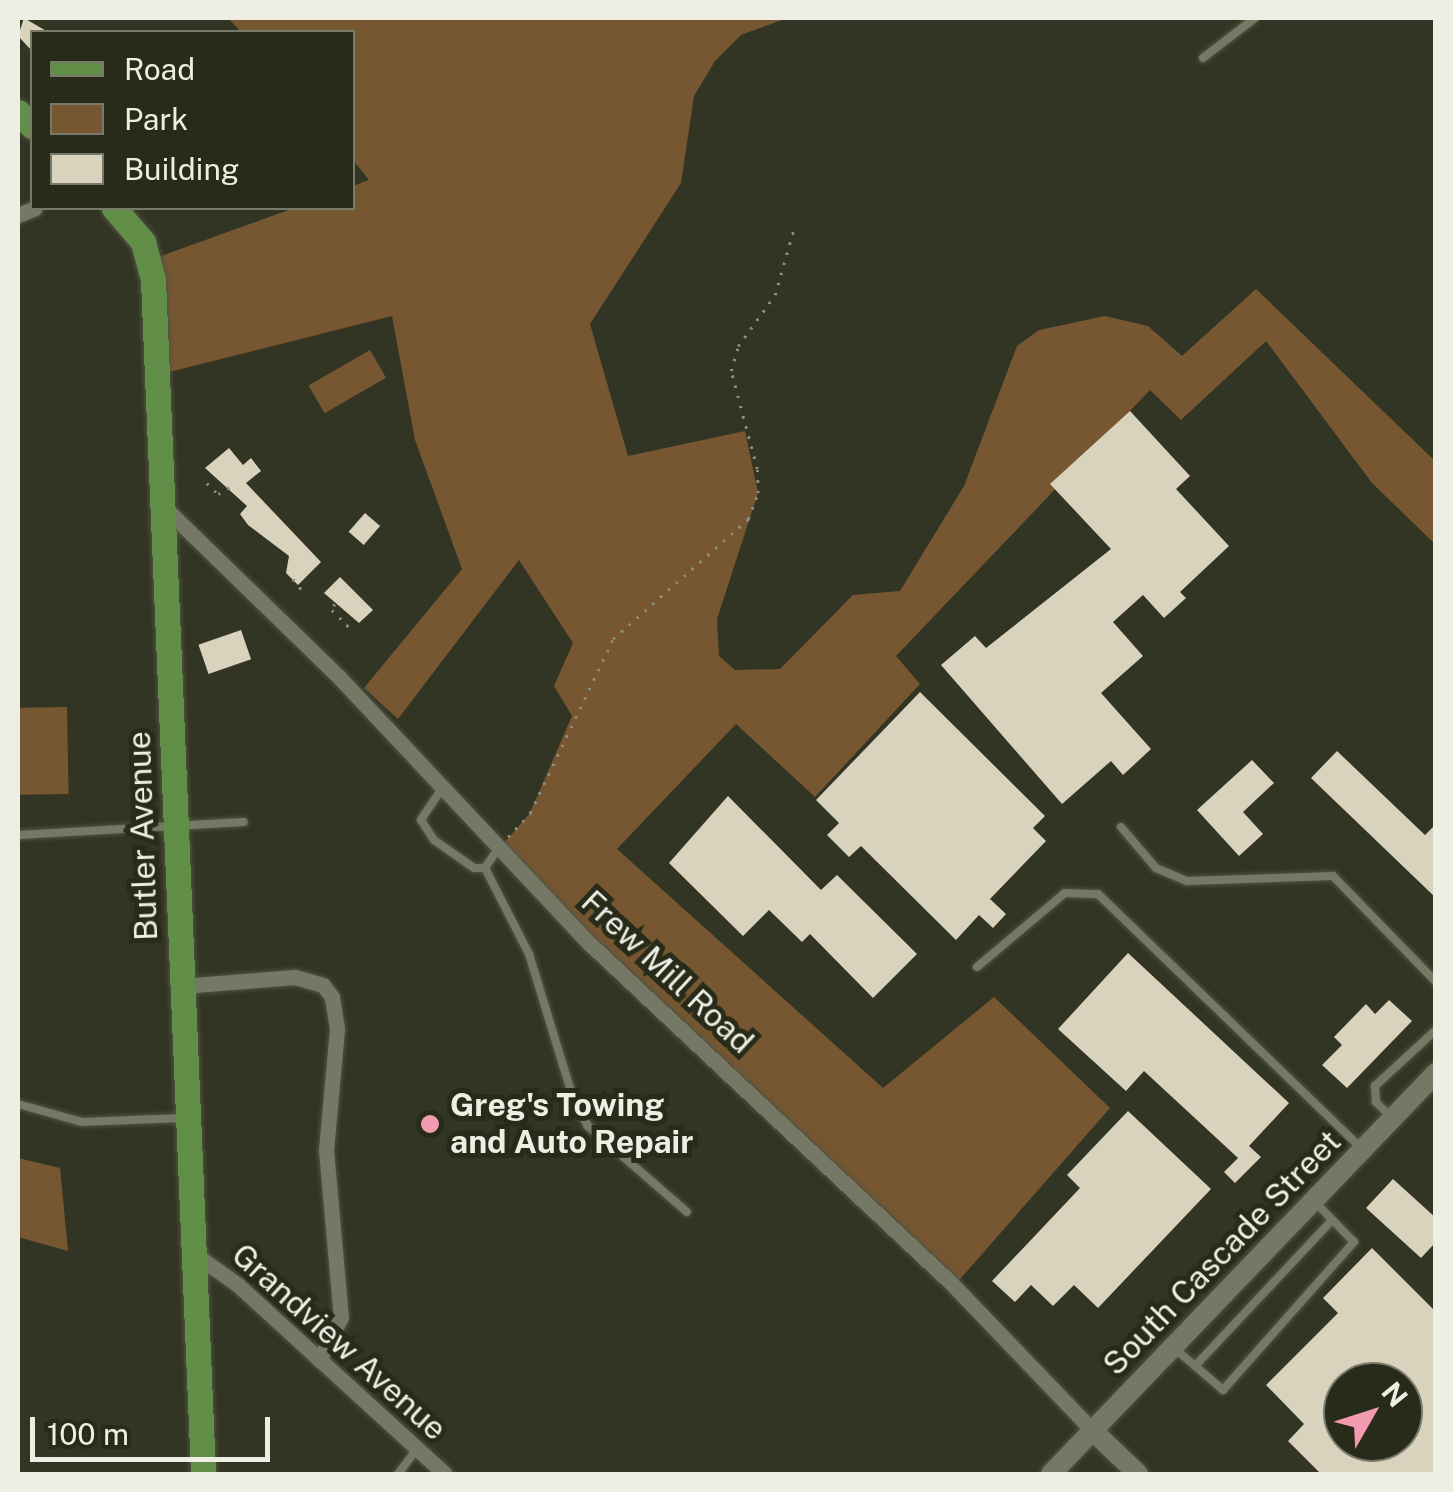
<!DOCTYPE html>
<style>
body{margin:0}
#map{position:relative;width:1453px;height:1492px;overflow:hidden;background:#323523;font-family:"Public Sans",sans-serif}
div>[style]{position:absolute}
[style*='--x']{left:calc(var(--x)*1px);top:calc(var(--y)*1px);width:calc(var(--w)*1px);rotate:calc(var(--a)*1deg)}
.green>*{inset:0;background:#765732;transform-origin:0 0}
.building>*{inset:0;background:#d9d2bd;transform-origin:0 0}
.path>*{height:2.5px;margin-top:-1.25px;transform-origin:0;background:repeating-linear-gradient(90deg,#8b8e7f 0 2.5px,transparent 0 10.5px)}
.roads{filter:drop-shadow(0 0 2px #515344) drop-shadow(0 0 2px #515344)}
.service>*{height:8px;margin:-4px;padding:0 4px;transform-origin:4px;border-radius:4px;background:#757864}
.minor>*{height:15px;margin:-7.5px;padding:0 7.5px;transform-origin:7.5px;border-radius:7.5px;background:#757864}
.tertiary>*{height:20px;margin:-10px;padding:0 10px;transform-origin:10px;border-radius:10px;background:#757864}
.primary>*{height:25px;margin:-12.5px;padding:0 12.5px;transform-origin:12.5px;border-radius:12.5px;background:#628f47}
.dots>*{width:28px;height:28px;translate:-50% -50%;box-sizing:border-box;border:5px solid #282b1a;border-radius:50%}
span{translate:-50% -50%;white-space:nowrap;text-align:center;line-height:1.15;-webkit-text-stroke:10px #282b1a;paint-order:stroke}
.street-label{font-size:32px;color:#edefe4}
.poi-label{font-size:32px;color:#edefe4;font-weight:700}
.left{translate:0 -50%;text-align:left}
.frame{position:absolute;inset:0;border:20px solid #edefe4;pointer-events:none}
.legend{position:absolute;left:30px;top:30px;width:325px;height:180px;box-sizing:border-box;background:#282b1a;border:2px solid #77796b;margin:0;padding:12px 18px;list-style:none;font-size:30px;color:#edefe4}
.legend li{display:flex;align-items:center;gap:20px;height:50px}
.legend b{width:50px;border:2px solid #77796b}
.north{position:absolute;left:1323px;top:1362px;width:100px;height:100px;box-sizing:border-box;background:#282b1a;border:2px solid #77796b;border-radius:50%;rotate:51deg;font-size:28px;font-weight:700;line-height:40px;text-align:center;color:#edefe4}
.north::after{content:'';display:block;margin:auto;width:35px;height:45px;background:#f29aaf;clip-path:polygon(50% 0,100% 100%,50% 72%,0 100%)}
.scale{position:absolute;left:30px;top:1417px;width:240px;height:45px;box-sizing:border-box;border:5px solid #edefe4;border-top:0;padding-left:12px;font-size:30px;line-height:35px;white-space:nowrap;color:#edefe4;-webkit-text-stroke:8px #282b1a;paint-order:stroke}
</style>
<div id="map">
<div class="green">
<i style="clip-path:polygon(228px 18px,885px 18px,782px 20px,741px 35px,715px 61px,694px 96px,681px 183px,590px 324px,628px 456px,745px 431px,758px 493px,717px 619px,719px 656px,735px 670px,780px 669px,853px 595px,900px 591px,964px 486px,1017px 346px,1039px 330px,1105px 316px,1148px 326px,1182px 356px,1256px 289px,1435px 461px,1435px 544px,1372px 483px,1266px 341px,1181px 420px,1150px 390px,896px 656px,920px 684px,815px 797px,736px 724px,617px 849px,883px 1088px,994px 997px,1110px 1108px,954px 1286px,498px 850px,530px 813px,572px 716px,554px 686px,573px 643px,519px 560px,398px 719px,364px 688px,462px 569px,415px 440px,392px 316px,157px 375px,150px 260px,294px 208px,352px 208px,353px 186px,369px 180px,353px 160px,352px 32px,241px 32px)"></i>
<i style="left:370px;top:350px;width:32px;height:71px;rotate:60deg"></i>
<i style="left:67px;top:707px;width:87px;height:49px;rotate:89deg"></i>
<i style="clip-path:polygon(18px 1158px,60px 1168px,68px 1251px,18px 1237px)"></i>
</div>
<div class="building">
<i style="clip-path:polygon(24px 18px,48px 32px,32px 32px,32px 51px,18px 36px)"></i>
<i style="clip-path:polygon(1130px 411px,1190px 476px,1176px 489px,1229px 546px,1180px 592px,1186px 598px,1164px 618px,1143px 595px,1113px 622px,1143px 656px,1101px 693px,1151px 749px,1123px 775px,1111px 761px,1062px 804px,941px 665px,975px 636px,986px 648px,1111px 549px,1050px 484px)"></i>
<i style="clip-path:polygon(229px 448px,243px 465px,251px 458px,261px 471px,246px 483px,321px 562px,298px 585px,286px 573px,289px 556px,248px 525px,240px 514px,247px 506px,205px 468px)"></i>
<i style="left:365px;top:513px;width:20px;height:25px;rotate:41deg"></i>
<i style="clip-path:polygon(340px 577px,373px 610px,359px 623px,324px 593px)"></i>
<i style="left:241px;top:630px;width:31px;height:45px;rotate:71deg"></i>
<i style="clip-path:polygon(920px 692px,1045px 816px,1033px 828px,1046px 841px,990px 899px,1006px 914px,993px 928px,979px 915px,956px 940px,861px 846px,849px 857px,827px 835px,839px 823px,816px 800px)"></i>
<i style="clip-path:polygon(1337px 751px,1425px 835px,1436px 824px,1436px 898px,1311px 778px)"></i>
<i style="clip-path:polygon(1252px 760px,1274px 783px,1243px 812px,1263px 834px,1239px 856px,1197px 810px)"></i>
<i style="clip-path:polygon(728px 796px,821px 890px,837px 875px,917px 954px,873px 998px,810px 934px,802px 942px,769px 910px,743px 936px,669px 863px)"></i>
<i style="clip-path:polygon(1128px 953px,1289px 1103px,1249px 1146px,1261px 1157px,1235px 1183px,1224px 1172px,1238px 1158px,1144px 1071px,1126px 1091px,1058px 1029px)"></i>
<i style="clip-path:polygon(1389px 1000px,1412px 1021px,1347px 1088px,1322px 1065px,1342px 1045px,1334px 1037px,1366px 1004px,1375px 1014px)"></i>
<i style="clip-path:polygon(1128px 1111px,1211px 1189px,1098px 1308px,1074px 1285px,1053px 1306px,1031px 1285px,1015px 1302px,992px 1281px,1080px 1188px,1067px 1175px)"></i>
<i style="clip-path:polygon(1393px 1179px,1436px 1218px,1436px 1242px,1421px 1258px,1366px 1208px)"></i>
<i style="clip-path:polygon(evenodd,1372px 1248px,1436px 1312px,1436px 1474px,1321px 1474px,1288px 1441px,1304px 1424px,1266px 1385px,1338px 1313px,1323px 1298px,1372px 1248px,1343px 1382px,1403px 1382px,1403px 1442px,1343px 1442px,1343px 1382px)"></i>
</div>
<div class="path">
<i style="--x:207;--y:483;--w:16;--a:45"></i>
<i style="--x:218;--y:494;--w:14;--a:-30"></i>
<i style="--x:293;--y:579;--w:19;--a:51"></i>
<i style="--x:335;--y:604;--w:7;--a:117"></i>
<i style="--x:332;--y:610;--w:27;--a:45"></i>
<i style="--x:508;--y:837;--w:33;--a:-47"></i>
<i style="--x:530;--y:813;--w:193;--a:-64.5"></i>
<i style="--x:613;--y:639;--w:181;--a:-41.6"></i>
<i style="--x:748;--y:519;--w:28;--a:-69"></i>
<i style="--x:758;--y:493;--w:24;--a:-92"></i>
<i style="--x:757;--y:469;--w:101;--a:-104.9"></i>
<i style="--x:731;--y:371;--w:26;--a:-74"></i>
<i style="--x:738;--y:346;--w:63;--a:-54"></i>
<i style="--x:775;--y:295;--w:66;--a:-74.1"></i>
</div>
<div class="roads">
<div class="service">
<i style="--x:1203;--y:58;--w:66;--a:-37.6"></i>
<i style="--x:441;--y:790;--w:36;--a:124"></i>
<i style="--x:421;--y:820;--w:24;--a:57"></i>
<i style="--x:434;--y:840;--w:49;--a:35"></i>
<i style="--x:474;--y:868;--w:11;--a:0"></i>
<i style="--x:485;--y:868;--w:22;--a:-56"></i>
<i style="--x:1121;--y:827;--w:54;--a:49.5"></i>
<i style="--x:1156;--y:868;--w:34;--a:23"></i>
<i style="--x:1187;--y:881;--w:146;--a:-2"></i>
<i style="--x:1333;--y:876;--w:148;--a:45.8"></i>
<i style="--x:18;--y:835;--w:226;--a:-3.3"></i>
<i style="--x:485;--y:868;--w:97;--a:62.9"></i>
<i style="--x:529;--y:954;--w:147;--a:73"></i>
<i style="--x:572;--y:1095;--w:35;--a:63"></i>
<i style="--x:588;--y:1126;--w:131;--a:41"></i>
<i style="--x:977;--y:967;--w:115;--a:-40.1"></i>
<i style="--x:1065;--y:893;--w:33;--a:2"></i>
<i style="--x:1098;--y:894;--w:367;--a:44"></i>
<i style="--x:18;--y:1104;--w:66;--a:15.7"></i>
<i style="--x:82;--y:1122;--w:100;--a:-2.3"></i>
<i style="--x:1392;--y:1118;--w:23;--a:-135"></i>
<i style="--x:1376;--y:1102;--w:16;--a:-94"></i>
<i style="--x:1375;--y:1086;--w:83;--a:-42.6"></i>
<i style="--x:1173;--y:1347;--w:66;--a:40.7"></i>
<i style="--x:1223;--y:1390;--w:198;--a:-48.5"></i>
<i style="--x:1354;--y:1242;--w:57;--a:-134.3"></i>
<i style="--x:1195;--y:1366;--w:200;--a:-46.8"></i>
<i style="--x:398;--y:1474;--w:31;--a:-53"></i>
</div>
<div class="minor">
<i style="--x:18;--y:215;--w:18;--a:-22"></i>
<i style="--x:162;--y:505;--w:247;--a:44.2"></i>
<i style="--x:339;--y:677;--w:366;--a:46.8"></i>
<i style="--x:590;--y:944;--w:499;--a:43.2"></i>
<i style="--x:954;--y:1286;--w:201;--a:46.2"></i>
<i style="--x:182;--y:986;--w:113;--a:-4.6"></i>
<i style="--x:295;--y:977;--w:29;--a:16"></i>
<i style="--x:323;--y:985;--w:15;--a:53"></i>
<i style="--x:332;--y:997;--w:32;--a:81"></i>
<i style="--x:337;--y:1029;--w:121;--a:95.2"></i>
<i style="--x:326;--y:1150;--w:168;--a:84.9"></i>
<i style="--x:341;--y:1317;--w:48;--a:117.1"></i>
<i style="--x:193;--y:1253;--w:55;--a:35.4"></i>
<i style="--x:238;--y:1285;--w:280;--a:42.4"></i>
</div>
<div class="tertiary">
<i style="--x:1093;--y:1431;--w:62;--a:43.7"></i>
<i style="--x:1051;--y:1474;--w:556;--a:-46.17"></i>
</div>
<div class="primary">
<i style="--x:18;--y:112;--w:20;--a:45"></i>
<i style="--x:114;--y:208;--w:45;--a:49.5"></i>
<i style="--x:143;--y:242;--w:39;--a:75"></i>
<i style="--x:153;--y:280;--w:1195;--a:87.6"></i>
</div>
</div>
<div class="dots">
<i style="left:430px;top:1124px;background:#f29aaf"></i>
</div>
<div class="street-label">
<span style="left:143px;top:836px;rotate:-92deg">Butler Avenue</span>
<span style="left:667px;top:972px;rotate:43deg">Frew Mill Road</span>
<span style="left:1222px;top:1253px;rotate:-46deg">South Cascade Street</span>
<span style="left:339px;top:1342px;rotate:42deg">Grandview Avenue</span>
</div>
<div class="poi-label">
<span class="left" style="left:450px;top:1124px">Greg's Towing<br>and Auto Repair</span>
</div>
<div class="frame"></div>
<ul class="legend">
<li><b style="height:12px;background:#628f47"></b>Road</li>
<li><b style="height:28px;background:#765732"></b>Park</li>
<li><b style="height:28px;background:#d9d2bd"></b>Building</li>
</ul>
<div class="north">N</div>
<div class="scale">100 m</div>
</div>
